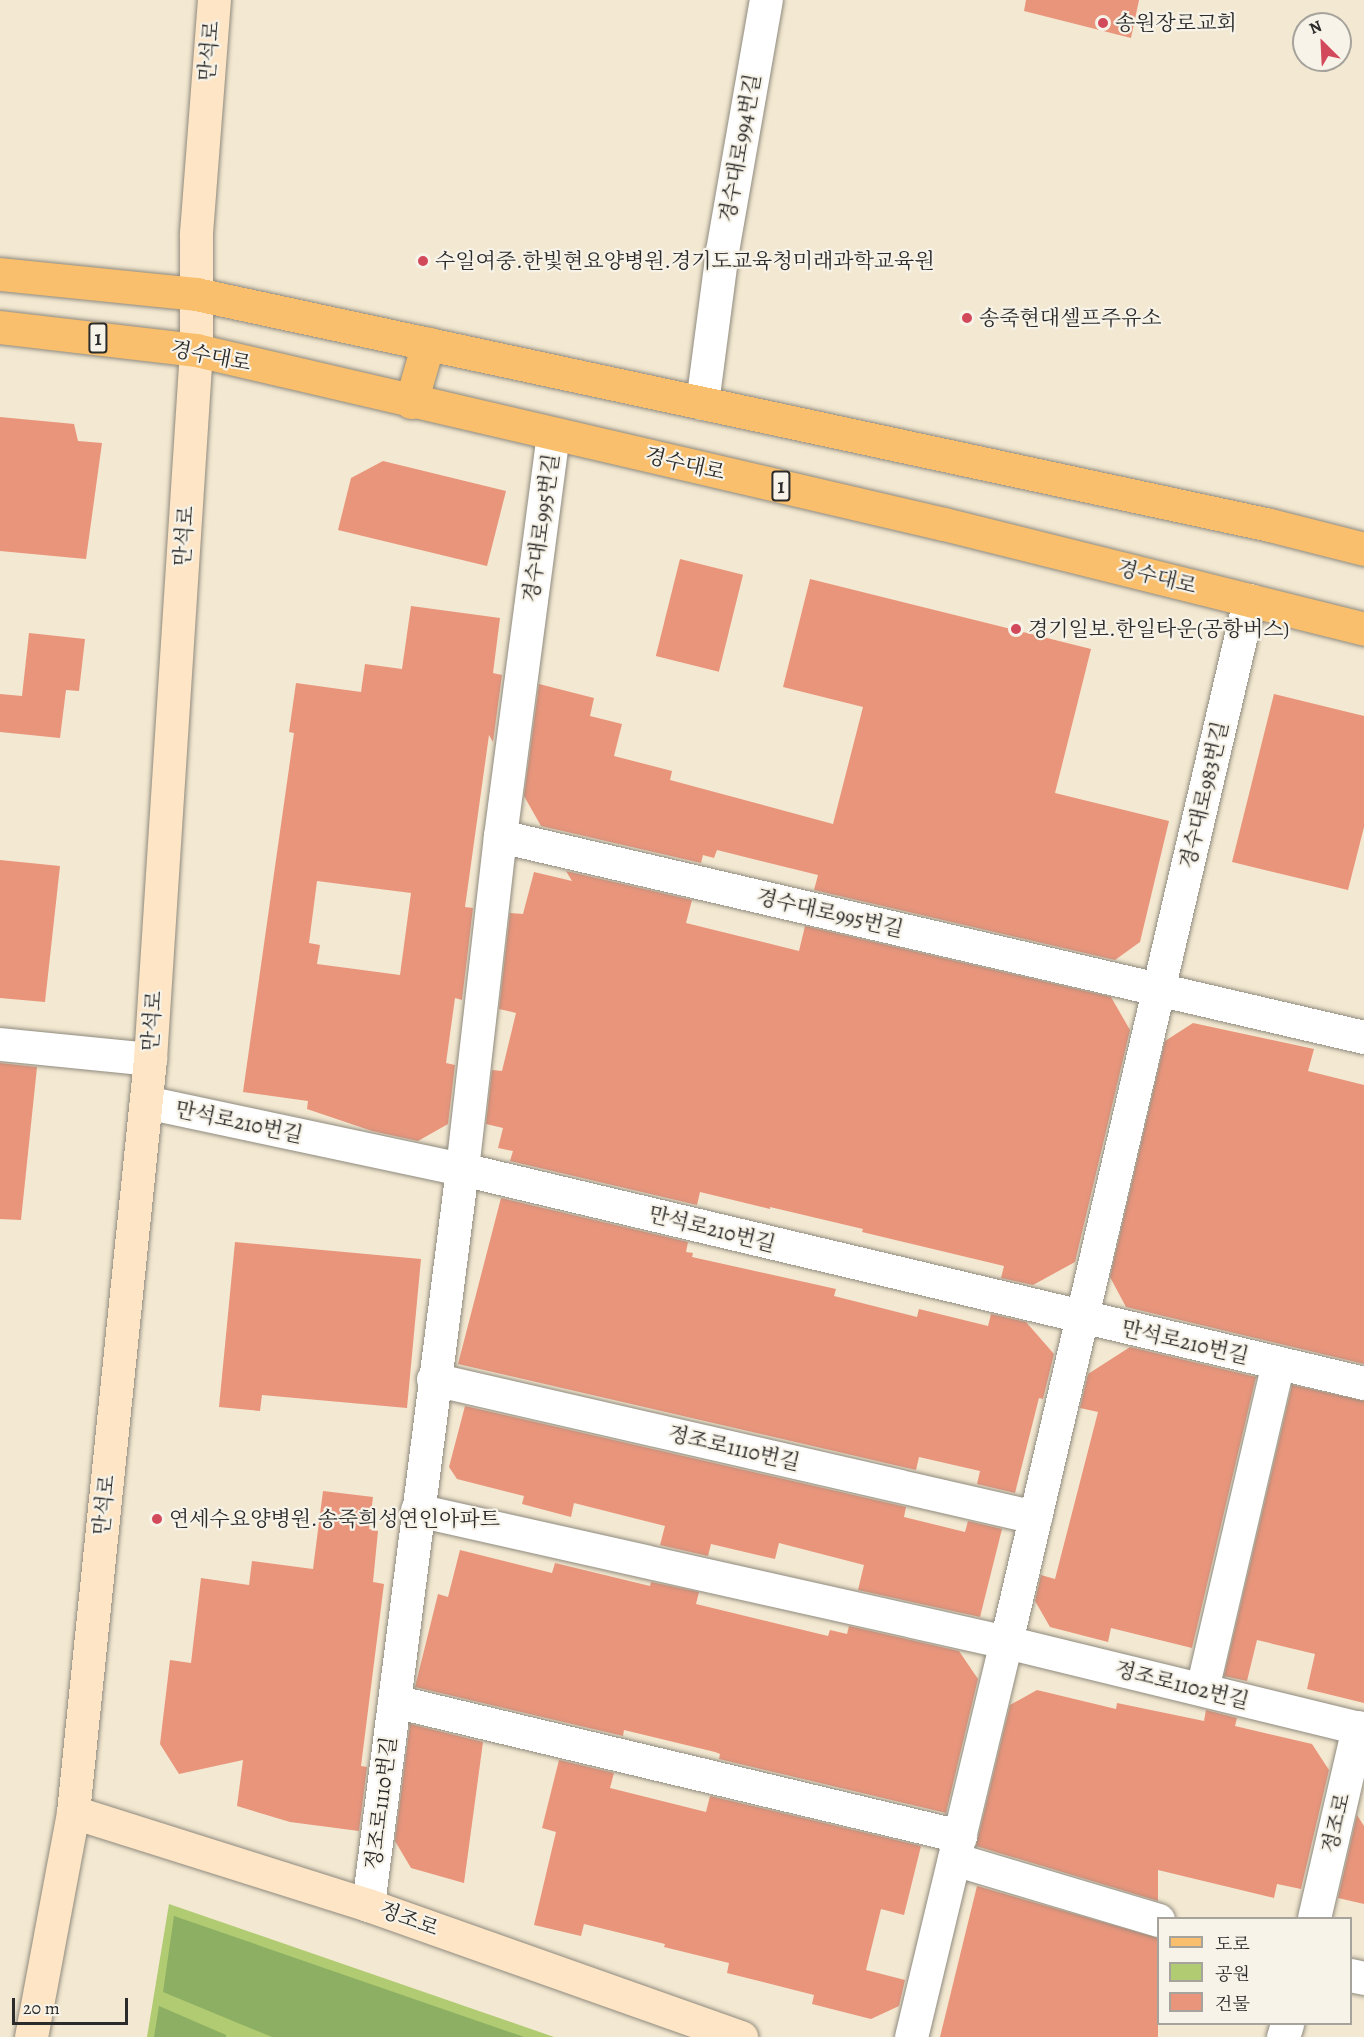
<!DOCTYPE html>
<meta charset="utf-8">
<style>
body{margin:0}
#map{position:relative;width:1364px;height:2037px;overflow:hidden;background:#f3e8d1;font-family:Alegreya,"Noto Serif KR",serif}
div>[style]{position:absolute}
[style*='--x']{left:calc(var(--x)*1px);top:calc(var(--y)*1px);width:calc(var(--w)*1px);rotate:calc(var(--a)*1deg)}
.green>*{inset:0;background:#b0cb71}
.forest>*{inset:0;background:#8caf63}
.building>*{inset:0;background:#e8957c;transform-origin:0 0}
.roads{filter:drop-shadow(0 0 2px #8f8a7e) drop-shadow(0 0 2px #8f8a7e)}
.street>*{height:33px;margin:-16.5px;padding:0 16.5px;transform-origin:16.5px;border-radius:16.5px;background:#fff}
.secondary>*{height:33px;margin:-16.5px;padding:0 16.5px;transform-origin:16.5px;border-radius:16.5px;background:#fde5c5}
.primary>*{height:33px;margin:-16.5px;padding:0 16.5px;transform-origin:16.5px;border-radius:16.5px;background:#f9bf6d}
.dots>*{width:16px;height:16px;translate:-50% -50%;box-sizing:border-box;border:3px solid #f7f3e8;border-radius:50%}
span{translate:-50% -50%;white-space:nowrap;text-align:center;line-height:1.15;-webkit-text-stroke:4.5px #f7f3e8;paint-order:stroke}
.shield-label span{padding:2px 4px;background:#f7f3e8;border:2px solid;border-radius:4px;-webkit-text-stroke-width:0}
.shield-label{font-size:20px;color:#2b2b2b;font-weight:700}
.poi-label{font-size:21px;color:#2b2b2b}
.left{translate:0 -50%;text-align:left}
.street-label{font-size:21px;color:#2b2b2b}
.legend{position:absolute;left:1157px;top:1917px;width:195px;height:108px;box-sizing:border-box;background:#f7f3e8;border:2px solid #a5a39c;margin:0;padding:8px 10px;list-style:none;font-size:18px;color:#2b2b2b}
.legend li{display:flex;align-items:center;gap:12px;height:30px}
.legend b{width:30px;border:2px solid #a5a39c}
.north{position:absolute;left:1292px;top:12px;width:60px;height:60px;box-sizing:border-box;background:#f7f3e8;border:2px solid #a5a39c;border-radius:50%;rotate:336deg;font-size:16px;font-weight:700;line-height:24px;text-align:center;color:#2b2b2b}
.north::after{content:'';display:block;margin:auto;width:21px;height:27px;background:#d1495b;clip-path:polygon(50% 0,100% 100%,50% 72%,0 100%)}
.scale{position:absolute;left:12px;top:1998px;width:116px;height:27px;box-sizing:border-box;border:3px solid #2b2b2b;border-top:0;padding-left:8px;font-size:18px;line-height:21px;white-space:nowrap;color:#2b2b2b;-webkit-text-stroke:4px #f7f3e8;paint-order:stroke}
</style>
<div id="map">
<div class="green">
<i style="clip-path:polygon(169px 1904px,554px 2037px,147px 2037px)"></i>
</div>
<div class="forest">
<i style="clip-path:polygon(174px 1916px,524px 2037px,272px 2037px,163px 1992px)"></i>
<i style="clip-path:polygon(159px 2006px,226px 2035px,226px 2037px,154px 2037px)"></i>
</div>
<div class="building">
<i style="clip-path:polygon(1026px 0,1139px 0,1131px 38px,1024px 11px)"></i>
<i style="clip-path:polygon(0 417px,74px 424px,78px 441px,102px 443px,86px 559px,0 551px)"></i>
<i style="clip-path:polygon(383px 461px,506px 491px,487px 566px,338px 530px,351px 478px)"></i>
<i style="left:680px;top:559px;width:65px;height:100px;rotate:14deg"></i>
<i style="clip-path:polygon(810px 579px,1091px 649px,1055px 793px,1169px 821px,1140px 942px,1115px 960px,814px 890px,818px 875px,717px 850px,714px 858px,703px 855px,701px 863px,541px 826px,524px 796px,539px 684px,594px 698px,590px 716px,622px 724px,614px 756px,672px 771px,670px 780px,833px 824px,863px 707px,783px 687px)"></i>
<i style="clip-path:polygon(evenodd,411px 606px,500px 618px,493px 673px,502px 675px,493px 742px,489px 735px,465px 907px,473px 908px,462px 1000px,455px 998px,446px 1063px,455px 1065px,448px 1124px,418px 1141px,372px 1131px,307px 1109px,308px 1101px,243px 1092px,294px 733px,289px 732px,296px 683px,361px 692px,365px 664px,402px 669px,411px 606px,317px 881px,411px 893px,400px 975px,317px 964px,320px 945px,309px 943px,317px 881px)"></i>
<i style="clip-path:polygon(29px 633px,85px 639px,79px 691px,66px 690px,60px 738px,0 732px,0 694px,22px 696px)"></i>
<i style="clip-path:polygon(1274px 694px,1364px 716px,1364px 827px,1348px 890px,1232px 862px)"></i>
<i style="clip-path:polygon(0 860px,60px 866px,45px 1002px,0 998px)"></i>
<i style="clip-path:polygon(566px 871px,692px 900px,686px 923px,799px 951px,805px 926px,1111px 997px,1130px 1030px,1075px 1262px,1033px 1285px,1001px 1278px,1004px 1266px,862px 1232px,863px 1229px,770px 1207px,770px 1209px,700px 1192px,697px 1205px,510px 1161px,513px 1151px,498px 1148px,503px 1128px,486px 1124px,492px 1070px,502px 1071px,516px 1013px,499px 1009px,510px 913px,523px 914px,534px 872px,572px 881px)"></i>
<i style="clip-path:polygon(1193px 1023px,1314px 1049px,1308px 1071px,1364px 1085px,1364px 1364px,1126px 1307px,1110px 1277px,1165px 1041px)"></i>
<i style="clip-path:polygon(0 1063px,37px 1067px,21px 1220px,0 1219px)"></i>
<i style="clip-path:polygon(501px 1198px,688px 1242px,686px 1252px,693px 1253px,692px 1257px,836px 1289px,834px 1296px,917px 1317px,919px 1309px,988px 1326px,991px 1314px,1026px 1322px,1054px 1354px,1043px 1399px,1039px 1398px,1015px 1493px,977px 1484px,980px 1471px,919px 1457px,916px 1470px,458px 1364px)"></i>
<i style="clip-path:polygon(235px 1242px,421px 1259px,407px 1408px,262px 1395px,260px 1411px,219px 1407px)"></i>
<i style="clip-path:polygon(1130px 1347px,1256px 1377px,1192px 1648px,1111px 1628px,1108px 1642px,1050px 1627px,1035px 1601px,1041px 1575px,1055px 1579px,1098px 1412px,1080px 1408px,1088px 1374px)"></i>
<i style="clip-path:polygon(1292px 1385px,1364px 1401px,1364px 1703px,1307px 1689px,1315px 1654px,1257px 1640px,1247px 1681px,1224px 1676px)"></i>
<i style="clip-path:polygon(465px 1406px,906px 1507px,904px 1517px,965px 1532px,968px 1521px,1002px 1529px,980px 1617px,858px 1590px,864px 1565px,779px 1543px,775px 1559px,711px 1544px,708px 1556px,660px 1545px,665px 1526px,574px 1503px,571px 1517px,522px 1504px,524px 1496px,457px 1479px,449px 1467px)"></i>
<i style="clip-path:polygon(323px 1491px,373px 1497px,369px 1529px,378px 1531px,373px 1582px,384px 1584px,361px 1766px,367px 1767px,359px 1831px,290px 1822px,237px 1806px,243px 1760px,179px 1774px,160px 1744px,170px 1660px,191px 1663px,201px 1578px,249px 1585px,252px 1561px,313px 1569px)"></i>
<i style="clip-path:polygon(460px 1550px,552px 1573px,555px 1563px,650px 1586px,651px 1582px,699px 1592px,696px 1604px,828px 1636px,830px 1630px,847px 1634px,849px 1626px,959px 1651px,978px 1679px,946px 1813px,719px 1759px,720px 1754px,715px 1752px,624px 1730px,623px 1736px,415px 1687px,438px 1594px,448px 1597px)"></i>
<i style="clip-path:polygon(1037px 1690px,1116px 1709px,1117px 1703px,1204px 1721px,1206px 1710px,1237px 1718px,1235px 1726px,1312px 1744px,1329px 1770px,1301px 1889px,1277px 1884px,1274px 1898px,1158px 1870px,1158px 1901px,976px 1846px,1010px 1705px)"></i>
<i style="clip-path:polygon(410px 1724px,483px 1742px,464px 1883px,411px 1868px,395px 1841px)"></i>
<i style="clip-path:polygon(559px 1760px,614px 1773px,610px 1788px,706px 1812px,710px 1796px,921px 1846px,904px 1915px,881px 1909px,866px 1970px,905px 1980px,899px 2006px,871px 2019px,812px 2004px,814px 1995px,727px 1973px,729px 1963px,664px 1947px,665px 1944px,584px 1924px,581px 1936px,534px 1925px,556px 1832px,542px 1828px)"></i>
<i style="clip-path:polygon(1357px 1815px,1364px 1826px,1364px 1904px,1338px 1898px)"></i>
<i style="clip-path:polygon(977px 1886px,1158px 1938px,1158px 2037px,940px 2037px)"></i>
</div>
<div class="roads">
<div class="street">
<i style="--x:702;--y:403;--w:153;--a:-82.5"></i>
<i style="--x:722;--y:251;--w:255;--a:-80.1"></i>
<i style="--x:500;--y:836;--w:887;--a:13.1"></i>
<i style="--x:0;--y:1044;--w:151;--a:5.7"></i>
<i style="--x:146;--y:1102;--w:323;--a:12"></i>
<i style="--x:462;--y:1169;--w:927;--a:13.35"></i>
<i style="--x:433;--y:1379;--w:618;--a:12.91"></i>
<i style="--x:417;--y:1510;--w:604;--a:12.63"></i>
<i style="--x:1006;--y:1642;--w:368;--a:13.7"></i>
<i style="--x:1202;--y:1689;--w:335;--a:-76.9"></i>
<i style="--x:394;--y:1701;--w:582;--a:13.42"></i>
<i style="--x:954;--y:1859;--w:213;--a:16.6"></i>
<i style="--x:368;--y:1905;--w:742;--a:-82.72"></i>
<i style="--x:462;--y:1169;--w:335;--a:-83.5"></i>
<i style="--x:500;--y:836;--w:405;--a:-82.5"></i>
<i style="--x:1314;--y:1918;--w:196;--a:-77"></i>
<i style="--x:1350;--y:1975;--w:14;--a:12"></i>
<i style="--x:911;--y:2037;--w:406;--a:-76.5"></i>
<i style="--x:1006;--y:1642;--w:1070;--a:-76.87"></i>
<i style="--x:1283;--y:2037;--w:14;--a:-73"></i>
</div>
<div class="secondary">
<i style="--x:73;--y:1812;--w:309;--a:17.5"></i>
<i style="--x:368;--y:1905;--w:396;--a:19.5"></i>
<i style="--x:31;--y:2037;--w:229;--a:-79.4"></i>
<i style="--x:73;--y:1812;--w:757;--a:-84.16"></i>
<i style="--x:150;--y:1059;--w:710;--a:-86.29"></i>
<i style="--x:196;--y:350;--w:117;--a:-90"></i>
<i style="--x:196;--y:233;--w:234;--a:-85.6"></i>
</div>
<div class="primary">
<i style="--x:0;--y:274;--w:197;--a:5.8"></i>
<i style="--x:196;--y:294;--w:1099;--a:12.14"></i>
<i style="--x:1270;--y:525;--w:97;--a:14.3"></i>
<i style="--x:0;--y:327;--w:197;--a:6.7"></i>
<i style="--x:196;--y:350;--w:768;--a:13.1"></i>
<i style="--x:944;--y:524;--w:433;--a:14"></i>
<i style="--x:411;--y:402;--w:61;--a:-73.9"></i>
</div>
</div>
<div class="dots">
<i style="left:1103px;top:23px;background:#d1495b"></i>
<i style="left:423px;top:261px;background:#d1495b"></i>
<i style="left:967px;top:318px;background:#d1495b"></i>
<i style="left:1016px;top:629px;background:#d1495b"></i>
<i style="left:157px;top:1519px;background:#d1495b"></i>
</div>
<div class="shield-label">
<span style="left:98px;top:338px">1</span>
<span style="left:781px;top:486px">1</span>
</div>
<div class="poi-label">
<span class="left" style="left:1115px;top:23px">송원장로교회</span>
<span class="left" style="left:435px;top:261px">수일여중.한빛현요양병원.경기도교육청미래과학교육원</span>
<span class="left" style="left:979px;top:318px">송죽현대셀프주유소</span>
<span class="left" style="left:1028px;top:629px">경기일보.한일타운(공항버스)</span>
<span class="left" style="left:169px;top:1519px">연세수요양병원.송죽희성연인아파트</span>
</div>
<div class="street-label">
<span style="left:209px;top:51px;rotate:-85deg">만석로</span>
<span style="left:740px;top:148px;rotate:-80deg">경수대로994번길</span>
<span style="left:211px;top:356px;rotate:11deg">경수대로</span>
<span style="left:685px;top:464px;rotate:13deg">경수대로</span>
<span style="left:541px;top:528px;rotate:-82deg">경수대로995번길</span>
<span style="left:184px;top:536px;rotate:-86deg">만석로</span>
<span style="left:1157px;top:577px;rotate:14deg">경수대로</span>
<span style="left:1204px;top:795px;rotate:-77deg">경수대로983번길</span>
<span style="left:830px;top:913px;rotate:13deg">경수대로995번길</span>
<span style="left:152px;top:1021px;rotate:-86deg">만석로</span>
<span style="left:239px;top:1122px;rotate:12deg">만석로210번길</span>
<span style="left:712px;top:1229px;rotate:14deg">만석로210번길</span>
<span style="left:1185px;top:1342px;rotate:13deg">만석로210번길</span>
<span style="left:734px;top:1448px;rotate:13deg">정조로1110번길</span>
<span style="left:104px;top:1505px;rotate:-84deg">만석로</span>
<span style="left:1182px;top:1685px;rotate:14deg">정조로1102번길</span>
<span style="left:381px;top:1803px;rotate:-83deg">정조로1110번길</span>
<span style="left:1336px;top:1823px;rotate:-77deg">정조로</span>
<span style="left:409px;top:1919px;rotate:20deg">정조로</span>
</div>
<ul class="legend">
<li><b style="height:8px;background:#f9bf6d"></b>도로</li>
<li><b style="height:16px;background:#b0cb71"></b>공원</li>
<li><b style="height:16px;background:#e8957c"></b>건물</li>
</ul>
<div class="north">N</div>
<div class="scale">20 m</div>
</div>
